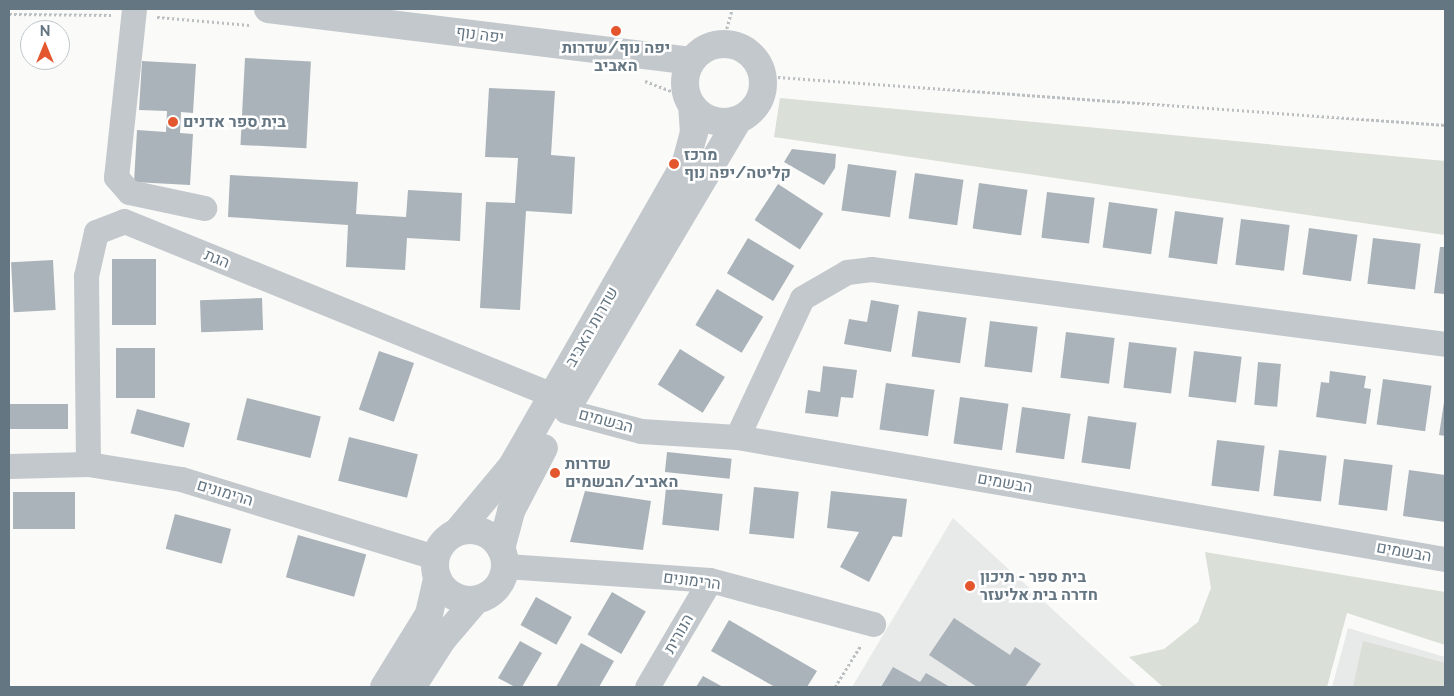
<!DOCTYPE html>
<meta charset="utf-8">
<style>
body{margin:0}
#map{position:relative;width:1454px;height:696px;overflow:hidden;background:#fafaf8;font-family:Raleway,Heebo,sans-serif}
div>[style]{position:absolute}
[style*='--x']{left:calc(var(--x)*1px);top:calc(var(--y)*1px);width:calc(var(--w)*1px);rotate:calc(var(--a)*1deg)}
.built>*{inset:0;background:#e8e9e9}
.green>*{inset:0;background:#dadfd7}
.building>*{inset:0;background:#aab3b9;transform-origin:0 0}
.path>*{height:3px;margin-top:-1.5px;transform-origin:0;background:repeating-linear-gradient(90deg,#bbbfc2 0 2.5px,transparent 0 5px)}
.minor>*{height:25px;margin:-12.5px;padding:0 12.5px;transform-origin:12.5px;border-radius:12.5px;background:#c3c8cc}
.tertiary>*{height:28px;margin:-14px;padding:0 14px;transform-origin:14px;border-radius:14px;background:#c3c8cc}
.tertiary>.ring{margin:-14px;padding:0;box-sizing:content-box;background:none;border:28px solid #c3c8cc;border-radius:50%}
.dots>*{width:14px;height:14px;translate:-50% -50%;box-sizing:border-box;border:2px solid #fff;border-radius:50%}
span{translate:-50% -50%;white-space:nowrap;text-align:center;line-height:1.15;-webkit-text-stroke:5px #fff;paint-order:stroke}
.street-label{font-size:16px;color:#657683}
.poi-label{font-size:16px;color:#657683;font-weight:700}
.left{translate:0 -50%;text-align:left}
.frame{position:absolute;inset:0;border:10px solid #657683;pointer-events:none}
.north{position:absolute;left:20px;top:20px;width:50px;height:50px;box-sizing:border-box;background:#fff;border:1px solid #c1c8cd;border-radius:50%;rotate:0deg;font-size:14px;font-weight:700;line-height:20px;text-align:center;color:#657683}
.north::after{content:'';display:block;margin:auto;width:18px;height:22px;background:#e4572e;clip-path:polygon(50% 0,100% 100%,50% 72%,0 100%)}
</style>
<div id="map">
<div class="built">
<i style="clip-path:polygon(953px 518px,1137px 687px,852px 687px)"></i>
<i style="clip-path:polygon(1348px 628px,1445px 657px,1445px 687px,1332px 687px)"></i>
</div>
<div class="green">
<i style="clip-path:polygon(780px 98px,1445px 161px,1445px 235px,774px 137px)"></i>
<i style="clip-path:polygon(1205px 552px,1445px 592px,1445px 645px,1347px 613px,1327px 687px,1163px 687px,1129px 657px,1164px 649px,1198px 622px,1211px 588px)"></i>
<i style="clip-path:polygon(1363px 641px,1445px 663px,1445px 687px,1353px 687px)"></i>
</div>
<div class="building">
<i style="left:245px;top:58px;width:66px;height:87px;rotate:3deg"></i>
<i style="clip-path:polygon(142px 61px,196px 64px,193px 113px,181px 112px,180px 133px,193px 134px,190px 185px,134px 182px,137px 130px,166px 132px,167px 111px,139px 110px)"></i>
<i style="clip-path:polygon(489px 88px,555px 91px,551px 155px,575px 157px,572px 214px,526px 211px,520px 310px,480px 308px,486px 202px,515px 203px,518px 158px,485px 157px)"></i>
<i style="clip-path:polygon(792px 149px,836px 154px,835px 168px,824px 185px,784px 162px)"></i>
<i style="left:848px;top:164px;width:49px;height:47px;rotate:8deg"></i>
<i style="left:915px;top:173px;width:49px;height:46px;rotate:8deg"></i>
<i style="clip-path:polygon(230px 175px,358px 182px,356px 214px,406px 217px,408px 190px,462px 193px,460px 241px,407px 238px,405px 270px,346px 267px,348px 225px,228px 217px)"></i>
<i style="left:979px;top:183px;width:49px;height:46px;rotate:8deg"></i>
<i style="left:778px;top:184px;width:54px;height:43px;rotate:33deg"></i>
<i style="left:1047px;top:192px;width:48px;height:46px;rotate:7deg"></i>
<i style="left:1109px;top:202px;width:49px;height:46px;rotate:8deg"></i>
<i style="left:1175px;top:211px;width:49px;height:47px;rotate:8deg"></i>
<i style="left:1241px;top:219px;width:49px;height:46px;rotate:7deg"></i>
<i style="left:1309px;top:228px;width:49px;height:47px;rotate:8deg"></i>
<i style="left:748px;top:238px;width:54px;height:41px;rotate:31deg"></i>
<i style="left:1373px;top:238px;width:48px;height:46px;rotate:7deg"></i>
<i style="clip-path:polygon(1440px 247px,1445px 247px,1445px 294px,1434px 293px)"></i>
<i style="left:112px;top:259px;width:44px;height:66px"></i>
<i style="left:53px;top:260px;width:50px;height:42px;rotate:87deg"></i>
<i style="left:717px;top:289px;width:54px;height:42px;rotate:31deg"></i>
<i style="left:262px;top:298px;width:32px;height:62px;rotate:88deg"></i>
<i style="clip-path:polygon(871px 300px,899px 305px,891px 352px,844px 344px,849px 319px,867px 322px)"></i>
<i style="left:918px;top:311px;width:49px;height:46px;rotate:8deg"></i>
<i style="left:990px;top:321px;width:48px;height:46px;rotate:7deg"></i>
<i style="left:1066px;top:332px;width:49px;height:46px;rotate:7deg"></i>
<i style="left:1129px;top:342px;width:48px;height:46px;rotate:7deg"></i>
<i style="left:116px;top:348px;width:39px;height:50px"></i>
<i style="left:680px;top:349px;width:53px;height:42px;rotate:32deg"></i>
<i style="left:379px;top:351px;width:37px;height:62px;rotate:19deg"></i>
<i style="left:1194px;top:351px;width:48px;height:46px;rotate:7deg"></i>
<i style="left:1258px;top:362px;width:23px;height:43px;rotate:5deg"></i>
<i style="clip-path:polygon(823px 366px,857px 370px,853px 398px,841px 397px,838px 417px,805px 413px,808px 390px,820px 392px)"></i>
<i style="clip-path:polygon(1330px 371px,1366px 376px,1364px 388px,1371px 389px,1366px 424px,1316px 417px,1321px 382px,1329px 383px)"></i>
<i style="left:1383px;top:379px;width:49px;height:46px;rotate:8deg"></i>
<i style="left:886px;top:383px;width:49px;height:47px;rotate:8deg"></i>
<i style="left:960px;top:397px;width:49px;height:47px;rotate:8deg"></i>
<i style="left:247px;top:398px;width:76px;height:43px;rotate:14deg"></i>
<i style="clip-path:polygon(1444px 402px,1445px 403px,1445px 436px,1439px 435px)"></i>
<i style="left:9px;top:404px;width:59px;height:25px"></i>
<i style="left:1022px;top:407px;width:49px;height:46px;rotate:8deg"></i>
<i style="left:137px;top:409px;width:55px;height:25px;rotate:15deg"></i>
<i style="left:1088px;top:416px;width:49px;height:47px;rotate:8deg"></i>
<i style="left:349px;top:437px;width:71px;height:45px;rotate:14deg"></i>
<i style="left:1217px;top:440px;width:48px;height:46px;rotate:7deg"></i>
<i style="left:1279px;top:450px;width:48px;height:46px;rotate:7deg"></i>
<i style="left:667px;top:452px;width:65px;height:20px;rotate:6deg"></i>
<i style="left:1344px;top:459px;width:49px;height:46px;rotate:7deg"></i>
<i style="clip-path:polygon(1409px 470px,1445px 475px,1445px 522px,1403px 516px)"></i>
<i style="left:754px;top:487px;width:45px;height:47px;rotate:6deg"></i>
<i style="left:666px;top:488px;width:57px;height:37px;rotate:6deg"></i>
<i style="clip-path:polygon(585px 491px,651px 501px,643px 550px,570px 542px)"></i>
<i style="clip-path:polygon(831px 491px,907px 499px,902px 537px,893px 536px,869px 582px,840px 567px,859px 532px,827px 528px)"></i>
<i style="left:75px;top:492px;width:37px;height:62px;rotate:90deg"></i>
<i style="left:175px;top:514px;width:58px;height:36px;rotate:15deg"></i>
<i style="left:298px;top:535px;width:71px;height:44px;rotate:16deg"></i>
<i style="left:612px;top:592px;width:39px;height:49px;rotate:30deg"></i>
<i style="left:536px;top:597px;width:41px;height:32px;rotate:29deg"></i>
<i style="clip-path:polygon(954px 618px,1010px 655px,1015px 647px,1041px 664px,1025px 687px,977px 687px,929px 655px)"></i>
<i style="clip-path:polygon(729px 620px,817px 671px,807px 687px,775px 687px,711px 651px)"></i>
<i style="clip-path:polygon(520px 641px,542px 653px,522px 687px,515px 687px,498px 678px)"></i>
<i style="clip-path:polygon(581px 643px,614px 661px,599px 687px,556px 687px)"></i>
<i style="clip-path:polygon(893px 667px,920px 682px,926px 673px,950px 687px,881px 687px)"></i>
<i style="clip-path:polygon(703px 676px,723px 687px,696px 687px)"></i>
</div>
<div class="path">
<i style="--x:9;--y:14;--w:102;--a:0.6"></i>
<i style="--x:157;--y:17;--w:93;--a:4.9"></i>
<i style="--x:723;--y:43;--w:35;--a:-75"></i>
<i style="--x:763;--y:76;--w:684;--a:4.11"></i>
<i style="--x:645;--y:81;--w:31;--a:21"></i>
<i style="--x:835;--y:687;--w:49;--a:-58.2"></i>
</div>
<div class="minor">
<i style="--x:134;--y:9;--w:169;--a:96.1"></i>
<i style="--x:116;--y:177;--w:20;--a:49"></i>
<i style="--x:129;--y:192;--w:77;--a:12"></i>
<i style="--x:566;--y:411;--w:78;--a:14.9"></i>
<i style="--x:641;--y:431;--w:96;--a:3.6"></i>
<i style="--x:737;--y:437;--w:718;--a:9.78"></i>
<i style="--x:737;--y:437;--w:153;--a:-64.9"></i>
<i style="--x:802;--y:298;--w:52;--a:-30"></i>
<i style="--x:847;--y:272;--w:24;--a:-7"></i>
<i style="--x:871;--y:269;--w:579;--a:7.44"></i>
<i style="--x:88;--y:464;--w:188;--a:-90.6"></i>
<i style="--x:86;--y:276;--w:45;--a:-77.2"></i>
<i style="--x:96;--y:232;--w:30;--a:-21"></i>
<i style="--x:124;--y:221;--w:463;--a:22.1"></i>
<i style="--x:9;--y:466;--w:79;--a:-1.5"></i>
<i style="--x:88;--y:464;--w:94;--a:9.2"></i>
<i style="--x:181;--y:479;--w:266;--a:17.1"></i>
<i style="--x:506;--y:566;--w:204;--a:3.9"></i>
<i style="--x:710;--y:580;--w:169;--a:15.1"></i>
<i style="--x:647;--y:687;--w:124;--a:-59.5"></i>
</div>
<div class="tertiary">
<i style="--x:268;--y:9;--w:426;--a:7"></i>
<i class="ring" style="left:685px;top:44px;width:50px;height:50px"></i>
<i style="--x:573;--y:398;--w:323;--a:-59.3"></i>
<i class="ring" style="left:435px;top:530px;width:42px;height:42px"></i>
<i style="--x:457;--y:532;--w:86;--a:-50.2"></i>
<i style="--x:512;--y:466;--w:350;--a:-60.2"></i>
<i style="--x:686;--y:162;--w:30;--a:-75"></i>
<i style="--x:694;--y:133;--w:26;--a:-94"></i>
<i style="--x:501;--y:549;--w:39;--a:-75"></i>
<i style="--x:511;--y:511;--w:71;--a:-62.4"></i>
<i style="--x:384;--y:687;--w:86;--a:-58.3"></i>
<i style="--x:429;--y:614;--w:37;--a:-77"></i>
<i style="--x:412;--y:687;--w:56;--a:-57.4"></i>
<i style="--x:442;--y:640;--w:52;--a:-49.6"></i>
</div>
<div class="dots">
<i style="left:616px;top:31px;background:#e4572e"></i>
<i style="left:173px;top:122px;background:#e4572e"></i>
<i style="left:674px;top:164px;background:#e4572e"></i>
<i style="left:555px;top:473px;background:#e4572e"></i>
<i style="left:970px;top:586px;background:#e4572e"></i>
</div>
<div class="street-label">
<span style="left:480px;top:35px;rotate:7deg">יפה נוף</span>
<span style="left:217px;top:259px;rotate:22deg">הגת</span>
<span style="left:592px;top:327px;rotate:-60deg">שדרות האביב</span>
<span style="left:606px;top:421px;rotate:15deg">הבשמים</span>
<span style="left:1005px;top:483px;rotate:10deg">הבשמים</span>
<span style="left:225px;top:493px;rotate:17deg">הרימונים</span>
<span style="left:1404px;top:552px;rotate:10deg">הבשמים</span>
<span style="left:692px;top:581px;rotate:7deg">הרימונים</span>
<span style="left:679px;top:634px;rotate:-60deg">הנורית</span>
</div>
<div class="poi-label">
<span style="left:616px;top:57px">יפה נוף/שדרות<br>האביב</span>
<span class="left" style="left:183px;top:122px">בית ספר אדנים</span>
<span class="left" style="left:684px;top:164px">מרכז<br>קליטה/יפה נוף</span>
<span class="left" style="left:565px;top:473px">שדרות<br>האביב/הבשמים</span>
<span class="left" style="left:980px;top:586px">בית ספר - תיכון<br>חדרה בית אליעזר</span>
</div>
<div class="frame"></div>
<div class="north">N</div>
</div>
